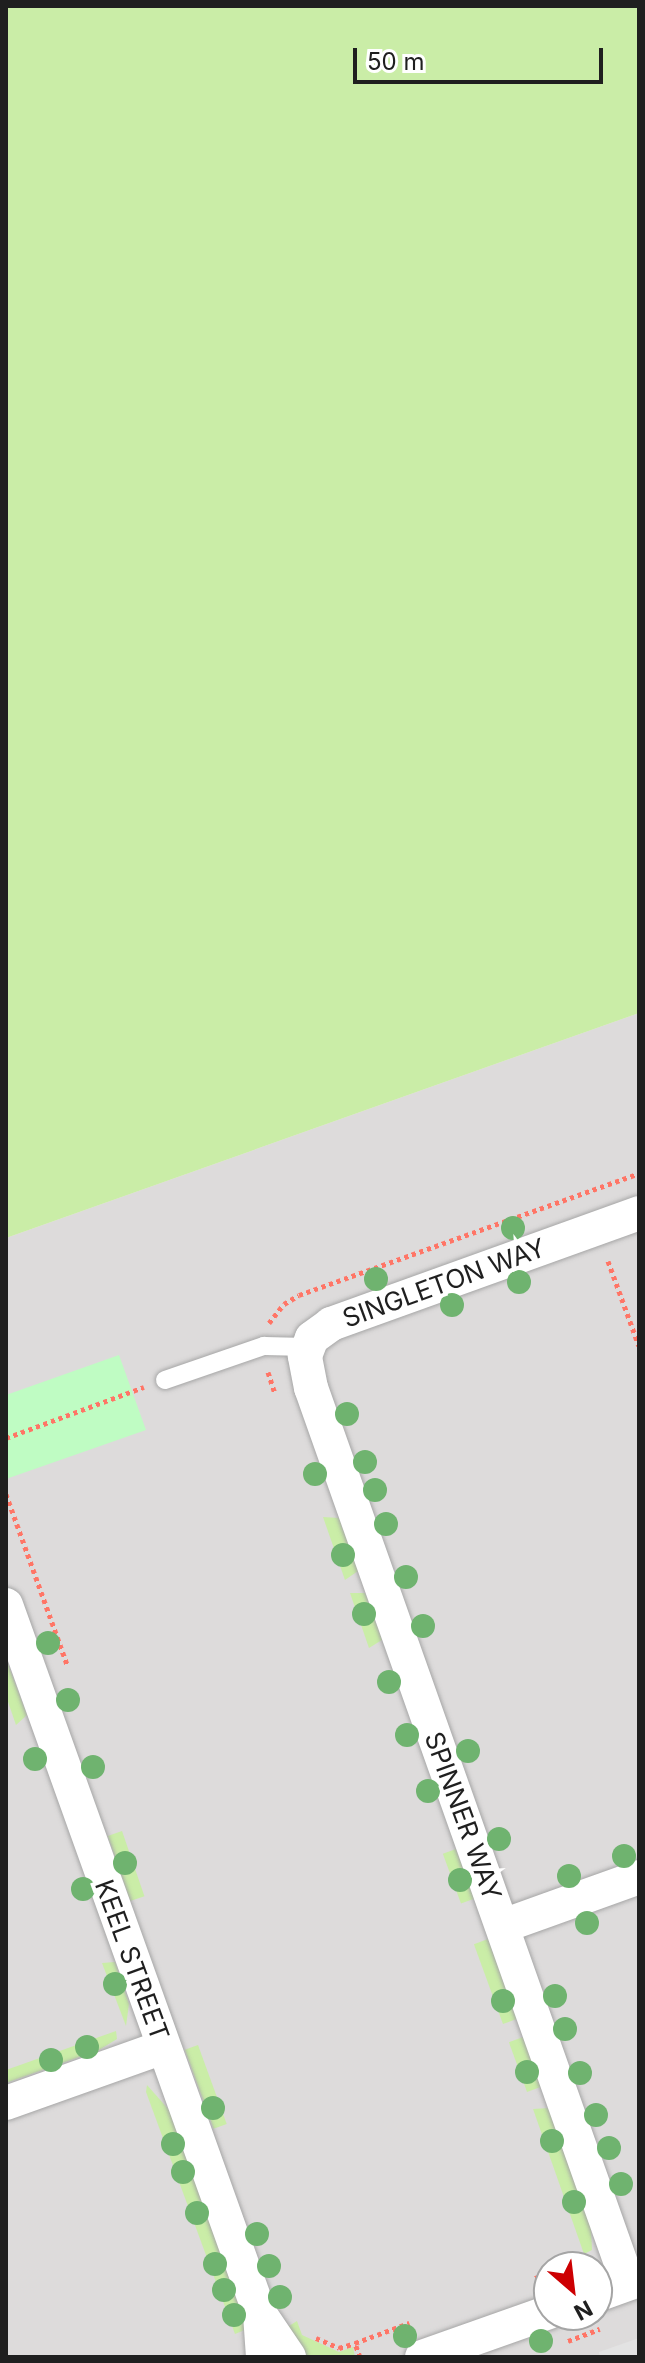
<!DOCTYPE html>
<style>
body{margin:0}
#map{position:relative;width:645px;height:2363px;overflow:hidden;background:#f0ece4;font-family:Inter,sans-serif}
div>[style]{position:absolute}
[style*='--x']{left:calc(var(--x)*1px);top:calc(var(--y)*1px);width:calc(var(--w)*1px);rotate:calc(var(--a)*1deg)}
.residential>*{inset:0;background:#dddbdb}
.grass>*{inset:0;background:#caeda7;transform-origin:0 0}
.park>*{inset:0;background:#bffcc3}
.parking>*{inset:0;background:#e3e3e3}
.path>*{height:5px;margin-top:-2.5px;transform-origin:0;background:repeating-linear-gradient(90deg,#ff7566 0 4px,transparent 0 8px)}
.roads{filter:drop-shadow(0 0 2px #a6a6a6) drop-shadow(0 0 2px #a6a6a6)}
.lane>*{height:18px;margin:-9px;padding:0 9px;transform-origin:9px;border-radius:9px;background:#fff}
.street>*{height:34px;margin:-17px;padding:0 17px;transform-origin:17px;border-radius:17px;background:#fff}
.trees>*{width:24px;height:24px;margin:-12px;border-radius:50%;background:#6fb36f}
span{translate:-50% -50%;white-space:nowrap;text-align:center;line-height:1.15;-webkit-text-stroke:8px #fff;paint-order:stroke}
.street-label{font-size:26px;color:#1f1f1f}
.frame{position:absolute;inset:0;border:8px solid #1f1f1f;pointer-events:none}
.north{position:absolute;left:533px;top:2251px;width:80px;height:80px;box-sizing:border-box;background:#fff;border:2px solid #a5a5a5;border-radius:50%;rotate:152deg;font-size:22px;font-weight:700;line-height:32px;text-align:center;color:#1f1f1f}
.north::after{content:'';display:block;margin:auto;width:28px;height:36px;background:#cd0002;clip-path:polygon(50% 0,100% 100%,50% 72%,0 100%)}
.scale{position:absolute;left:353px;top:48px;width:250px;height:36px;box-sizing:border-box;border:4px solid #1f1f1f;border-top:0;padding-left:10px;font-size:24px;line-height:28px;white-space:nowrap;color:#1f1f1f;-webkit-text-stroke:6px #fff;paint-order:stroke}
</style>
<div id="map">
<div class="residential">
<i style="clip-path:polygon(evenodd,639px 1013px,639px 2357px,6px 2357px,6px 1238px,639px 1013px,549px 2267px,597px 2267px,597px 2315px,549px 2315px,549px 2267px)"></i>
</div>
<div class="grass">
<i style="clip-path:polygon(6px 6px,639px 6px,639px 1013px,6px 1238px)"></i>
<i style="clip-path:polygon(323px 1517px,339px 1518px,358px 1571px,345px 1580px)"></i>
<i style="clip-path:polygon(350px 1593px,365px 1593px,382px 1640px,369px 1648px)"></i>
<i style="clip-path:polygon(6px 1659px,27px 1715px,16px 1725px,6px 1696px)"></i>
<i style="left:122px;top:1831px;width:69px;height:15px;rotate:71deg"></i>
<i style="left:456px;top:1849px;width:53px;height:14px;rotate:70deg"></i>
<i style="left:488px;top:1939px;width:85px;height:15px;rotate:70deg"></i>
<i style="clip-path:polygon(115px 1962px,129px 2004px,126px 2026px,102px 1963px)"></i>
<i style="clip-path:polygon(116px 2031px,117px 2039px,99px 2050px,6px 2083px,6px 2070px)"></i>
<i style="left:523px;top:2037px;width:53px;height:15px;rotate:70deg"></i>
<i style="left:198px;top:2045px;width:84px;height:14px;rotate:70deg"></i>
<i style="clip-path:polygon(147px 2085px,170px 2111px,247px 2329px,235px 2334px,146px 2092px)"></i>
<i style="clip-path:polygon(549px 2108px,591px 2228px,592px 2250px,584px 2254px,533px 2109px)"></i>
<i style="clip-path:polygon(297px 2321px,302px 2335px,339px 2352px,353px 2347px,355px 2357px,302px 2357px,284px 2329px)"></i>
</div>
<div class="park">
<i style="clip-path:polygon(119px 1355px,146px 1430px,6px 1479px,6px 1395px)"></i>
</div>
<div class="parking">
<i style="clip-path:polygon(639px 2338px,639px 2357px,600px 2357px,599px 2352px)"></i>
</div>
<div class="path">
<i style="--x:608;--y:1261;--w:90;--a:70"></i>
<i style="--x:269;--y:1323;--w:24;--a:-52"></i>
<i style="--x:284;--y:1304;--w:17;--a:-31"></i>
<i style="--x:299;--y:1295;--w:361;--a:-19.7"></i>
<i style="--x:268;--y:1372;--w:22;--a:72"></i>
<i style="--x:6;--y:1438;--w:147;--a:-20.3"></i>
<i style="--x:6;--y:1494;--w:181;--a:70.3"></i>
<i style="--x:566;--y:2267;--w:20;--a:-20"></i>
<i style="--x:535;--y:2278;--w:15;--a:-20"></i>
<i style="--x:316;--y:2338;--w:25;--a:23"></i>
<i style="--x:339;--y:2348;--w:17;--a:-17"></i>
<i style="--x:568;--y:2341;--w:34;--a:-21"></i>
<i style="--x:360;--y:2357;--w:15;--a:-110"></i>
<i style="--x:355;--y:2343;--w:58;--a:-20.3"></i>
</div>
<div class="roads">
<div class="lane">
<i style="--x:165;--y:1380;--w:105;--a:-19"></i>
<i style="--x:264;--y:1346;--w:43;--a:1.3"></i>
</div>
<div class="street">
<i style="--x:6;--y:1605;--w:753;--a:70.29"></i>
<i style="--x:260;--y:2314;--w:43;--a:86"></i>
<i style="--x:503;--y:1926;--w:145;--a:-19.8"></i>
<i style="--x:6;--y:2103;--w:167;--a:-19.6"></i>
<i style="--x:628;--y:2283;--w:949;--a:-109.5"></i>
<i style="--x:311;--y:1388;--w:33;--a:-101"></i>
<i style="--x:305;--y:1356;--w:19;--a:-69"></i>
<i style="--x:312;--y:1338;--w:24;--a:-36"></i>
<i style="--x:331;--y:1324;--w:327;--a:-19.8"></i>
<i style="--x:597;--y:2295;--w:45;--a:-19.7"></i>
<i style="--x:260;--y:2314;--w:52;--a:56"></i>
<i style="--x:422;--y:2357;--w:135;--a:-19.5"></i>
</div>
</div>
<div class="trees">
<i style="left:513px;top:1228px"></i>
<i style="left:376px;top:1279px"></i>
<i style="left:519px;top:1282px"></i>
<i style="left:452px;top:1305px"></i>
<i style="left:347px;top:1414px"></i>
<i style="left:365px;top:1462px"></i>
<i style="left:315px;top:1474px"></i>
<i style="left:375px;top:1490px"></i>
<i style="left:386px;top:1524px"></i>
<i style="left:343px;top:1555px"></i>
<i style="left:406px;top:1577px"></i>
<i style="left:364px;top:1614px"></i>
<i style="left:423px;top:1626px"></i>
<i style="left:48px;top:1643px"></i>
<i style="left:389px;top:1682px"></i>
<i style="left:68px;top:1700px"></i>
<i style="left:407px;top:1735px"></i>
<i style="left:468px;top:1751px"></i>
<i style="left:35px;top:1759px"></i>
<i style="left:93px;top:1767px"></i>
<i style="left:428px;top:1791px"></i>
<i style="left:499px;top:1839px"></i>
<i style="left:624px;top:1856px"></i>
<i style="left:125px;top:1863px"></i>
<i style="left:569px;top:1876px"></i>
<i style="left:460px;top:1880px"></i>
<i style="left:83px;top:1889px"></i>
<i style="left:587px;top:1923px"></i>
<i style="left:115px;top:1984px"></i>
<i style="left:555px;top:1996px"></i>
<i style="left:503px;top:2001px"></i>
<i style="left:565px;top:2029px"></i>
<i style="left:87px;top:2047px"></i>
<i style="left:51px;top:2060px"></i>
<i style="left:527px;top:2072px"></i>
<i style="left:580px;top:2073px"></i>
<i style="left:213px;top:2108px"></i>
<i style="left:596px;top:2115px"></i>
<i style="left:552px;top:2141px"></i>
<i style="left:173px;top:2144px"></i>
<i style="left:609px;top:2148px"></i>
<i style="left:183px;top:2172px"></i>
<i style="left:621px;top:2184px"></i>
<i style="left:574px;top:2202px"></i>
<i style="left:197px;top:2213px"></i>
<i style="left:257px;top:2234px"></i>
<i style="left:215px;top:2264px"></i>
<i style="left:269px;top:2266px"></i>
<i style="left:224px;top:2290px"></i>
<i style="left:280px;top:2297px"></i>
<i style="left:234px;top:2315px"></i>
<i style="left:405px;top:2336px"></i>
<i style="left:541px;top:2341px"></i>
</div>
<div class="street-label">
<span style="left:444px;top:1283px;rotate:-20deg">SINGLETON WAY</span>
<span style="left:463px;top:1816px;rotate:70deg">SPINNER WAY</span>
<span style="left:132px;top:1960px;rotate:70deg">KEEL STREET</span>
</div>
<div class="frame"></div>
<div class="north">N</div>
<div class="scale">50 m</div>
</div>
